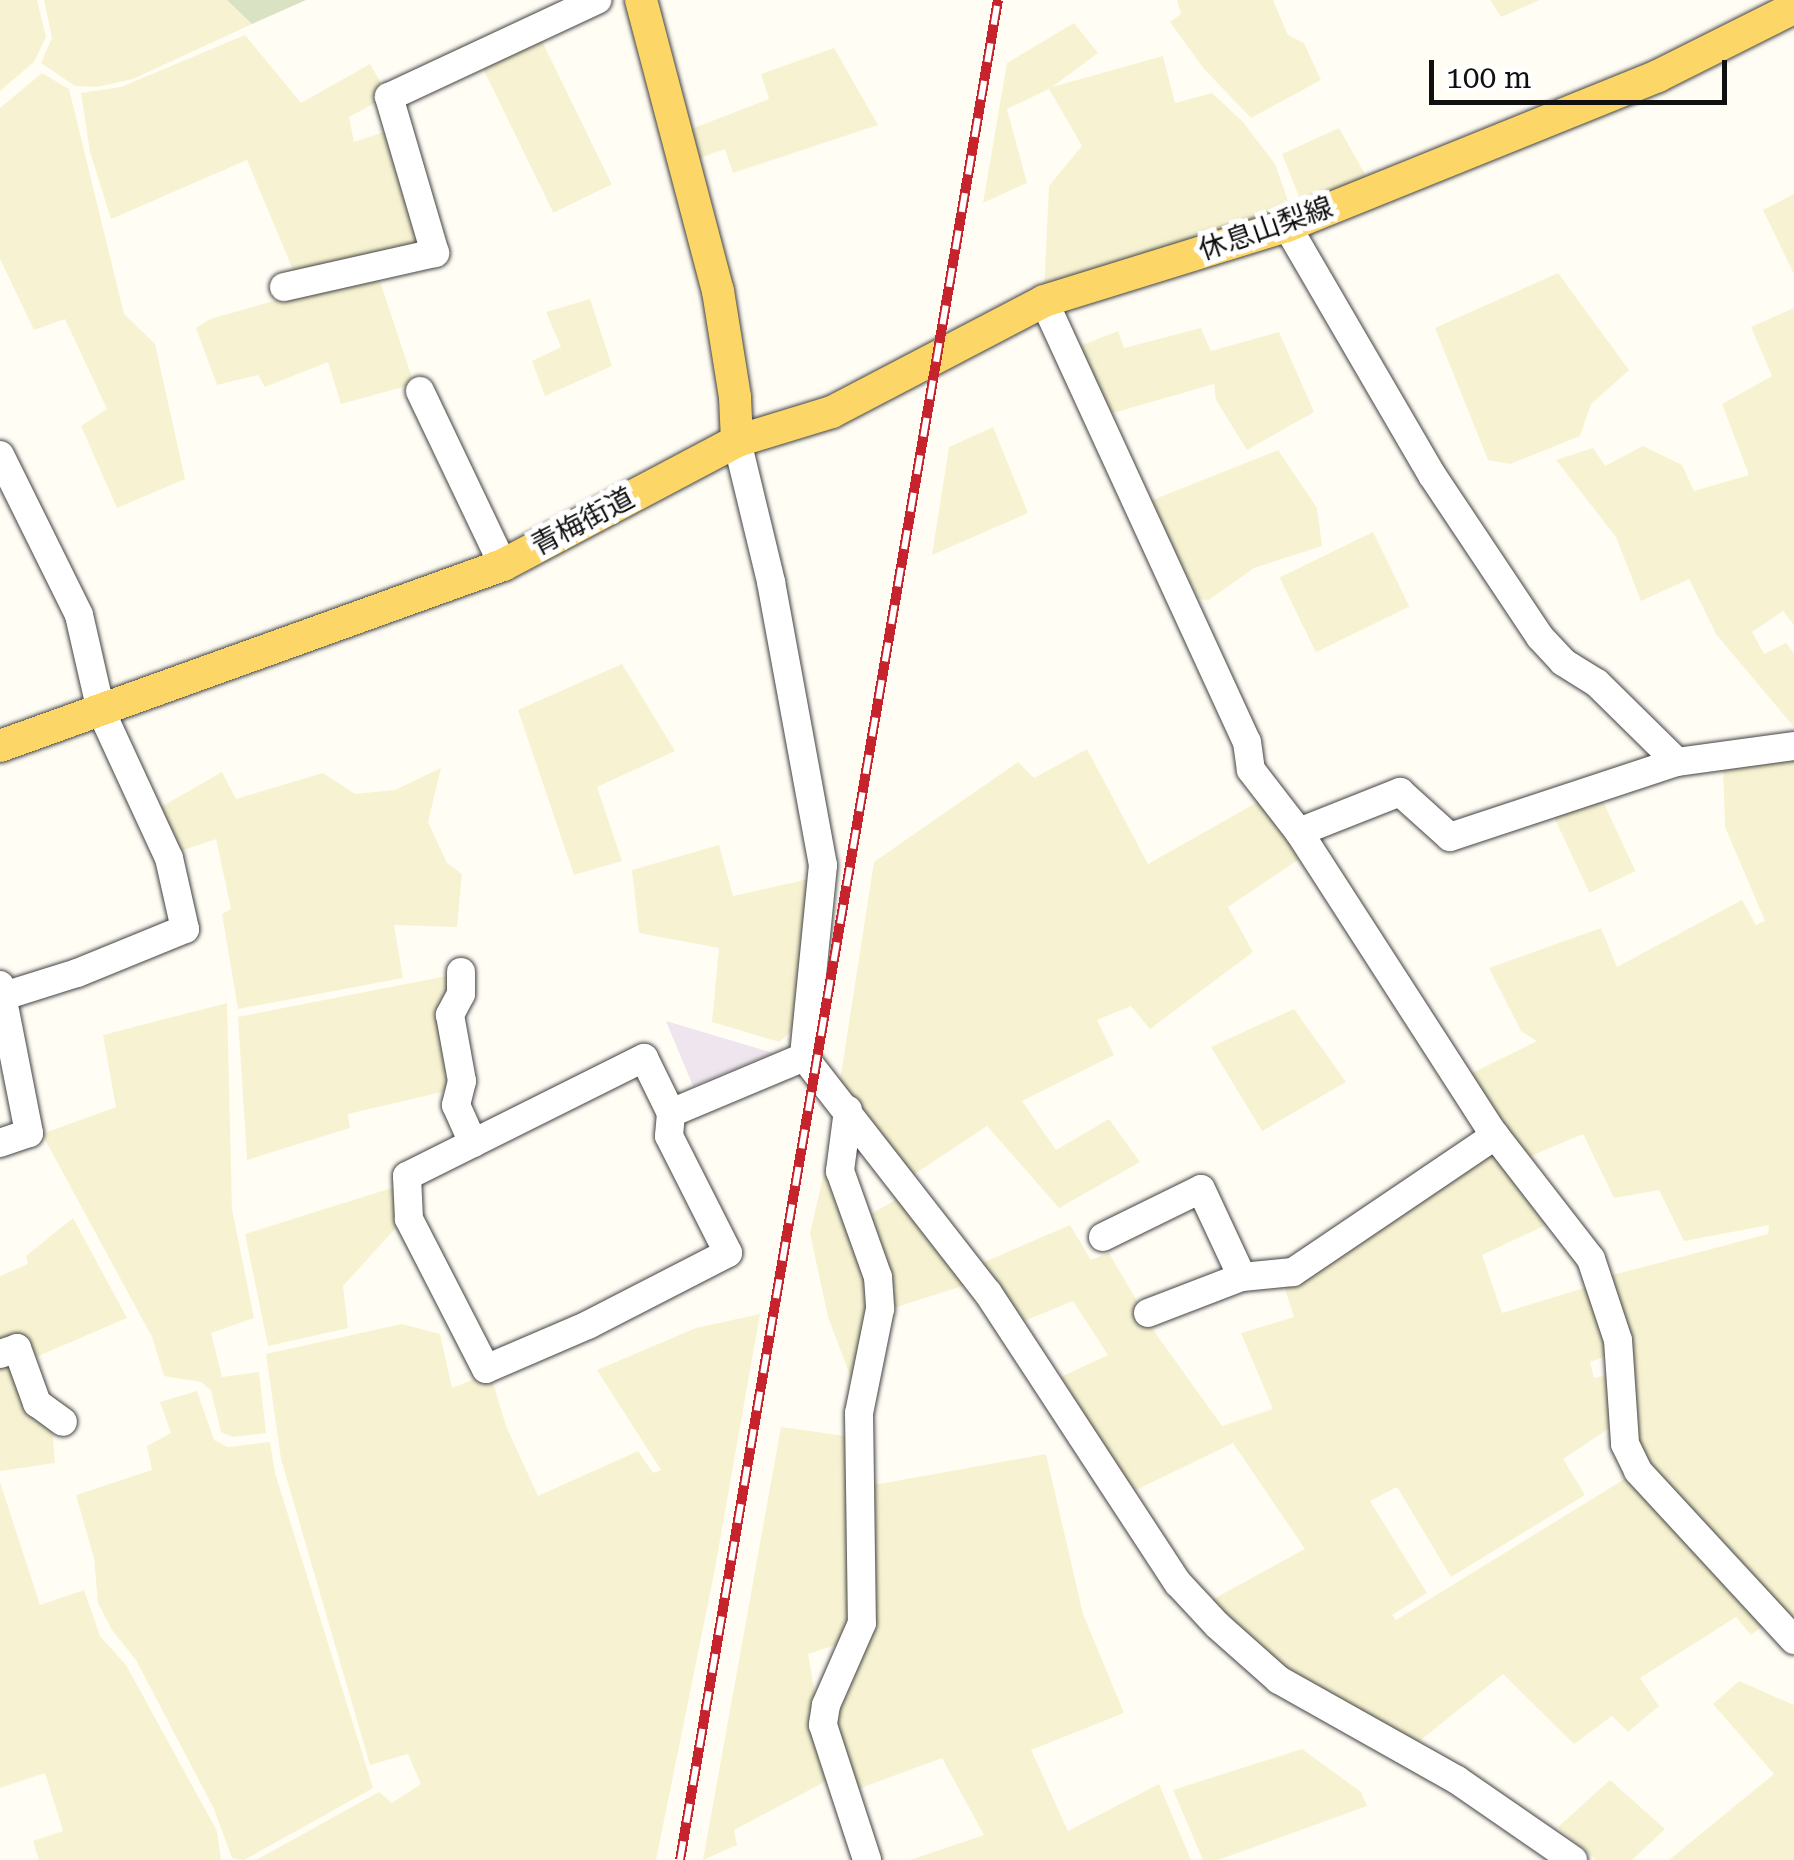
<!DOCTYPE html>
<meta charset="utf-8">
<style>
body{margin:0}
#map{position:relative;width:1794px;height:1860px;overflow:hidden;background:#fffdf4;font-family:"Roboto Serif","Noto Sans JP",serif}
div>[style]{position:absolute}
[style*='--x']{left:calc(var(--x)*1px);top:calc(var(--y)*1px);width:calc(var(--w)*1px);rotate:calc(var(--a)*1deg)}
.industrial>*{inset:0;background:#eee5ef}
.farmland>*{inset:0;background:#f7f3d2;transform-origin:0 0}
.cemetery>*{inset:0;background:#d9e3c3}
.roads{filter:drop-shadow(0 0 2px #434343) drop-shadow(0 0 2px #434343)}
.minor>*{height:28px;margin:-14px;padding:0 14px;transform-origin:14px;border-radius:14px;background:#fff}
.major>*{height:32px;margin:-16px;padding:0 16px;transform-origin:16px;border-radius:16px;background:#fcd667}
.rail>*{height:10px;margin-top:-5px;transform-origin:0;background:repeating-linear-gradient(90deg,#fff 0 19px,#c6232d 0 38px);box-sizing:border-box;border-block:2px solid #c6232d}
span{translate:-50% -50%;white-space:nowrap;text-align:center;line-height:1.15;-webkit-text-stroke:10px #fff;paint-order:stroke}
.street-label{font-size:28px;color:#101010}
.scale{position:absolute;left:1429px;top:60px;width:298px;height:45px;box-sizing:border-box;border:5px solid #101010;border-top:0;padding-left:12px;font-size:30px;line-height:35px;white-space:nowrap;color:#101010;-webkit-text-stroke:8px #fff;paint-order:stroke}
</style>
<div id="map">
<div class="industrial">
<i style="clip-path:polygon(666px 1021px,773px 1053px,693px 1086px)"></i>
</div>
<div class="farmland">
<i style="clip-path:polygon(0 0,37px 0,46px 37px,34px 62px,0 91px)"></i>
<i style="clip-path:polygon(44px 0,227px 0,252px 24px,133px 79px,97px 87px,75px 86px,41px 63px,52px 38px)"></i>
<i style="clip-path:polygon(1177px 0,1273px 0,1288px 35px,1304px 43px,1321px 80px,1251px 118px,1204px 69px,1170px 22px,1181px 14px)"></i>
<i style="clip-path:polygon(1490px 0,1540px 0,1501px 17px)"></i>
<i style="clip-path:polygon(1074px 23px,1098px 53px,1052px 87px,1163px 56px,1175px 103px,1212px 93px,1243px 122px,1275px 164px,1293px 215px,1044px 292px,1049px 186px,1082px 146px,1049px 89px,1007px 109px,1027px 183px,983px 203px,1007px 63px)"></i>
<i style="clip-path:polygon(245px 35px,301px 103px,370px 64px,385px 90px,382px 99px,349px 117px,354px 142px,390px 130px,429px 248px,296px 277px,247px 160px,111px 219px,90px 152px,81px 93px,121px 87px)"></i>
<i style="left:539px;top:35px;width:166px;height:65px;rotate:64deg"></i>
<i style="clip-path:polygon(834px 48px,878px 125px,733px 173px,725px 149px,694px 160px,686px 131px,769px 99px,761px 74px)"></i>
<i style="clip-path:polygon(42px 73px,69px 89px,124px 314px,155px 344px,185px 479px,117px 508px,81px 426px,107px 409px,65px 319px,34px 330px,0 259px,0 108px)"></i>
<i style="clip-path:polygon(1339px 128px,1370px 183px,1304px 209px,1282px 154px)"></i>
<i style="clip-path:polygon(1794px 194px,1794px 274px,1763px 210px)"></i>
<i style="clip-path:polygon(377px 272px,414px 384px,341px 404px,328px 362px,265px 387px,258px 375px,217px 385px,196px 328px,210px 319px)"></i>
<i style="clip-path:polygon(1558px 273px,1629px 370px,1591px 404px,1580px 436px,1510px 464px,1488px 460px,1435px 328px)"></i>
<i style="clip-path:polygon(590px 299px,612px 366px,545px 396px,532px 361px,561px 347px,546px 312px)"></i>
<i style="clip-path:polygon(1794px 308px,1794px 625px,1783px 611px,1752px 632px,1764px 654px,1786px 643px,1794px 653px,1794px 727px,1716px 634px,1689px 579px,1641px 601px,1616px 537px,1556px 460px,1593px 448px,1605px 466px,1643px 446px,1682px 465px,1694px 491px,1749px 475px,1722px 404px,1772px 376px,1751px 327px)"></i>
<i style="clip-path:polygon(1201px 328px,1211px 351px,1279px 332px,1314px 412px,1247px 450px,1216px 400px,1214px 384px,1106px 415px,1075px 348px,1118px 331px,1124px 348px)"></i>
<i style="clip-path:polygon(993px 427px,1028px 513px,932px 555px,949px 447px)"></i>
<i style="clip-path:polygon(1278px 450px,1317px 508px,1322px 546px,1254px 568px,1209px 600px,1199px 599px,1150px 501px)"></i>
<i style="left:1373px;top:532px;width:83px;height:104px;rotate:64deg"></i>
<i style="clip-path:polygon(622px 664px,675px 751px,597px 787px,622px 861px,574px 875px,518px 710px)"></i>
<i style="clip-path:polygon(1087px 749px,1148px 864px,1263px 799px,1304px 856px,1228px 907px,1253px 952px,1150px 1029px,1131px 1006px,1097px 1020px,1114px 1055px,1022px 1101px,1056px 1150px,1109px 1119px,1140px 1162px,1059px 1208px,987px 1126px,913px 1175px,840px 1081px,874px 862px,1018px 762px,1034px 778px)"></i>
<i style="clip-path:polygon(1794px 752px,1794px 1627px,1642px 1464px,1609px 1276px,1768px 1234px,1769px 1225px,1684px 1241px,1659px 1190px,1614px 1198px,1583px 1134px,1524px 1159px,1464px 1077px,1537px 1041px,1521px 1031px,1489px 968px,1601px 928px,1617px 967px,1742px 900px,1756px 925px,1765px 921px,1725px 827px,1723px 765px)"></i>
<i style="clip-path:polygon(441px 768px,428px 822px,447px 863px,462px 874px,457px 927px,394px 925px,403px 978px,238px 1009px,222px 914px,231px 909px,216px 839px,163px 857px,147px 815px,222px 772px,236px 799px,323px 773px,355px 794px,395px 790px)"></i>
<i style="left:1600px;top:795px;width:84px;height:51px;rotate:65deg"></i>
<i style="clip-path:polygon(719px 845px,733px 896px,813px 878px,793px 1030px,779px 1042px,712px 1022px,719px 948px,639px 933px,632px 870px)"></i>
<i style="clip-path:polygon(457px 974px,455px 1089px,348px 1114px,350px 1128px,247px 1160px,238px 1017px)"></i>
<i style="clip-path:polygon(227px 1003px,232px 1209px,254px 1318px,211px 1333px,222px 1377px,259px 1372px,266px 1433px,233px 1437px,221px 1432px,211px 1390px,201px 1382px,164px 1376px,152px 1337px,42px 1134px,116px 1107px,103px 1035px)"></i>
<i style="clip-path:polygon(1294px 1009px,1346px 1082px,1262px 1131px,1211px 1047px)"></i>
<i style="clip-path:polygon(1485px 1142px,1552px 1222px,1482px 1255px,1502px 1313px,1594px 1285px,1609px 1355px,1590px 1362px,1594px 1378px,1613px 1374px,1614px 1425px,1563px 1459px,1585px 1495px,1451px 1577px,1397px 1487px,1370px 1501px,1427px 1593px,1392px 1615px,1396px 1620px,1631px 1475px,1767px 1622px,1751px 1635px,1736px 1617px,1640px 1678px,1659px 1706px,1628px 1732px,1612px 1716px,1574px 1744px,1503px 1674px,1417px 1743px,1306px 1684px,1208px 1602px,1305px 1549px,1233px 1443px,1132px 1492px,1061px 1377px,1108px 1355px,1073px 1301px,1024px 1321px,982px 1263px,1070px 1225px,1091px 1260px,1109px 1253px,1156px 1334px,1222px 1426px,1273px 1409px,1241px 1333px,1294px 1317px,1284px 1286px)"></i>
<i style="clip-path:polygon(829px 1152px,870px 1278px,860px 1373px,851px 1378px,828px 1317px,810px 1233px)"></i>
<i style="clip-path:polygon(398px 1186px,404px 1219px,343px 1286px,348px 1328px,268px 1346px,245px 1234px)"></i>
<i style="clip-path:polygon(903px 1196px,972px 1283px,890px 1309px,865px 1217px)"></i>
<i style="clip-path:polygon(73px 1218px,127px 1318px,36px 1357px,28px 1338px,0 1346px,0 1276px,28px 1264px,26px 1256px)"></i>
<i style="clip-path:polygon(760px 1314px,714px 1574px,656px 1860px,256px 1860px,379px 1792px,392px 1803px,421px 1784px,408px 1754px,370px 1765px,281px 1459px,266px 1354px,402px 1324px,440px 1334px,452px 1388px,490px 1373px,506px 1426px,538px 1496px,638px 1451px,653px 1473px,661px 1470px,597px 1370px,696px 1328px)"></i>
<i style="clip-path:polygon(10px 1360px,52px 1424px,55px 1463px,0 1471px,0 1363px)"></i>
<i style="clip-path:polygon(197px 1391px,214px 1440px,228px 1447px,270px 1442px,275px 1473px,373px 1788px,244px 1860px,232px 1858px,214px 1809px,136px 1660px,112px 1630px,98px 1603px,94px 1558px,76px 1495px,152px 1470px,147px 1446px,171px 1433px,160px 1402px)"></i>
<i style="clip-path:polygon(781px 1427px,852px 1437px,854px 1614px,842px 1643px,808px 1654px,830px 1779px,734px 1830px,737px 1845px,703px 1860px)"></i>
<i style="clip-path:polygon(1046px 1454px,1083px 1614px,1124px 1713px,1031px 1750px,1068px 1831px,1159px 1784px,1191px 1860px,910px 1860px,984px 1835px,942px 1758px,850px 1792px,829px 1739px,868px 1619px,868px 1486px)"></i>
<i style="clip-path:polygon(0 1482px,40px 1605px,84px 1590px,100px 1636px,126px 1665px,217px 1831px,221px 1860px,39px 1860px,33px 1841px,63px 1831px,45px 1773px,0 1788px)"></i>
<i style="clip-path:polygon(1739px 1681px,1794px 1705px,1794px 1860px,1669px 1860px,1774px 1774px,1713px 1704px)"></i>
<i style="clip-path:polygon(1302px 1749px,1361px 1792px,1367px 1806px,1218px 1860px,1203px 1860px,1173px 1790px)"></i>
<i style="clip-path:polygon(1610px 1780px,1665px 1829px,1632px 1860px,1596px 1860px,1558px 1827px)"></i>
</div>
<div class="cemetery">
<i style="clip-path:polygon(227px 0,306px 0,252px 24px)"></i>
</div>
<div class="roads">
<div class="minor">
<i style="--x:1287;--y:226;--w:288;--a:59.8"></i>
<i style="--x:1432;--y:475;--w:195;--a:56.3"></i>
<i style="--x:1540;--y:637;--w:34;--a:47"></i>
<i style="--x:1563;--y:662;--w:40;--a:32"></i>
<i style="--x:1597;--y:683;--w:112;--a:44.6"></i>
<i style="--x:284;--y:287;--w:155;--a:-12.7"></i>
<i style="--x:435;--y:253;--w:163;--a:-106.4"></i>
<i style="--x:389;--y:97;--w:230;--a:-25"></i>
<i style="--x:1044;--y:301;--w:485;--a:65.3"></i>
<i style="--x:1247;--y:742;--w:28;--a:82"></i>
<i style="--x:1251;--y:770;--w:78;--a:52.3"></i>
<i style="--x:1299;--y:832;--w:354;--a:57.2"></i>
<i style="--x:1491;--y:1130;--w:163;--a:52.2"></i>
<i style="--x:1591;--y:1259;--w:85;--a:71.6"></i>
<i style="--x:1618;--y:1340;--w:104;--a:86.1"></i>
<i style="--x:1625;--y:1444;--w:30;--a:64"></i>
<i style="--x:1638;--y:1471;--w:230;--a:47.3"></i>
<i style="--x:420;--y:391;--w:193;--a:64.5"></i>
<i style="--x:737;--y:441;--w:145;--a:76.4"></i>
<i style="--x:771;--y:582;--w:288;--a:79.6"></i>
<i style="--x:823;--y:865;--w:193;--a:95.7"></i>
<i style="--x:0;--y:455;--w:178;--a:63.7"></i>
<i style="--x:79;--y:615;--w:98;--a:77.1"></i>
<i style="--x:101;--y:711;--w:162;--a:65.2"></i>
<i style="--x:169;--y:858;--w:73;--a:77.3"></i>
<i style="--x:185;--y:929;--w:117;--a:157.8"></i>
<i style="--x:77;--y:973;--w:77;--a:162.5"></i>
<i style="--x:1299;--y:832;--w:109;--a:-21.6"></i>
<i style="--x:1400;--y:792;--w:67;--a:42"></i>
<i style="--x:1450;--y:837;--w:239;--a:-18.3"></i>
<i style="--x:1677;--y:762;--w:118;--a:-7.8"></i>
<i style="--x:461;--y:972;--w:22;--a:90"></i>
<i style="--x:461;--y:994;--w:24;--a:118"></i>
<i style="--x:450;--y:1015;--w:67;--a:79.7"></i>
<i style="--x:462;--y:1081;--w:25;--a:104"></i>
<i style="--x:456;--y:1105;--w:42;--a:65.9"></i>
<i style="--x:0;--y:985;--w:151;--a:78.9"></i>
<i style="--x:29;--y:1133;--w:31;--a:161"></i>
<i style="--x:804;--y:1057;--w:299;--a:52.1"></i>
<i style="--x:988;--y:1293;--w:347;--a:56.8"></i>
<i style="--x:1178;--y:1583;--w:57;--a:47.1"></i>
<i style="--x:1217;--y:1625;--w:83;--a:41.6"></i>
<i style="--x:1279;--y:1680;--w:204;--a:29.3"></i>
<i style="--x:1457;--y:1780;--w:141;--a:34.6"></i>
<i style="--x:644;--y:1058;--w:61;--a:63.9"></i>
<i style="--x:671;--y:1113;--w:23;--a:95"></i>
<i style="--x:669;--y:1136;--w:131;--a:63.2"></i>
<i style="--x:728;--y:1253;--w:157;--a:152.8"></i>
<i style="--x:588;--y:1325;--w:111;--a:156.7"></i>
<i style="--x:486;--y:1369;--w:169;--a:-117.2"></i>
<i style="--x:409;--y:1219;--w:43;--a:-92.7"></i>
<i style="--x:407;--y:1176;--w:265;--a:-26.5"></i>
<i style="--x:848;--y:1110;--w:62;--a:97.5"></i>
<i style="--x:840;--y:1171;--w:113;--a:70.3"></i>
<i style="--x:878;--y:1277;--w:32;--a:86"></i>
<i style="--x:880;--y:1309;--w:106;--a:101.4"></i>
<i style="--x:859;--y:1413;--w:210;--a:89.2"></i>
<i style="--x:862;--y:1623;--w:90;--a:113.7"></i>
<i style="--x:826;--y:1705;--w:20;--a:99"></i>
<i style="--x:823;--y:1725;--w:142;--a:71.9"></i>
<i style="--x:671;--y:1113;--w:144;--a:-22.8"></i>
<i style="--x:1103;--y:1237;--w:109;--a:-26.1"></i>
<i style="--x:1201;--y:1189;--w:97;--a:65"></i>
<i style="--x:1148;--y:1313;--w:101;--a:-21"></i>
<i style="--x:1242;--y:1277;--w:51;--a:-5.6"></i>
<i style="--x:1293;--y:1272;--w:244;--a:-34"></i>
<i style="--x:0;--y:1354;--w:18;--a:-19"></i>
<i style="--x:17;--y:1348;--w:59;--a:70"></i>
<i style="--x:37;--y:1403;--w:32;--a:36"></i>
</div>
<div class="major">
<i style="--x:641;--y:0;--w:301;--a:75.2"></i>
<i style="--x:718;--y:291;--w:107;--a:80.9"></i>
<i style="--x:735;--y:397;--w:44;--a:87.4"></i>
<i style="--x:0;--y:746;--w:535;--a:-19.79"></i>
<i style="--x:503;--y:565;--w:265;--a:-27.9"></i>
<i style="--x:737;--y:441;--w:99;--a:-17"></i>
<i style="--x:832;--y:412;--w:239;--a:-27.6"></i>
<i style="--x:1044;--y:301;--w:254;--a:-17.2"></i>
<i style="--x:1287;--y:226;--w:400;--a:-22"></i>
<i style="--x:1658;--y:76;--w:152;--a:-26.6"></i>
</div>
</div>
<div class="rail">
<i style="--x:680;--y:1860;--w:1887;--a:-80.3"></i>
</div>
<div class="street-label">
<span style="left:1266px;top:229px;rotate:-19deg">休息山梨線</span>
<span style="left:583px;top:522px;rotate:-28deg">青梅街道</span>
</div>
<div class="scale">100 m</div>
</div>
